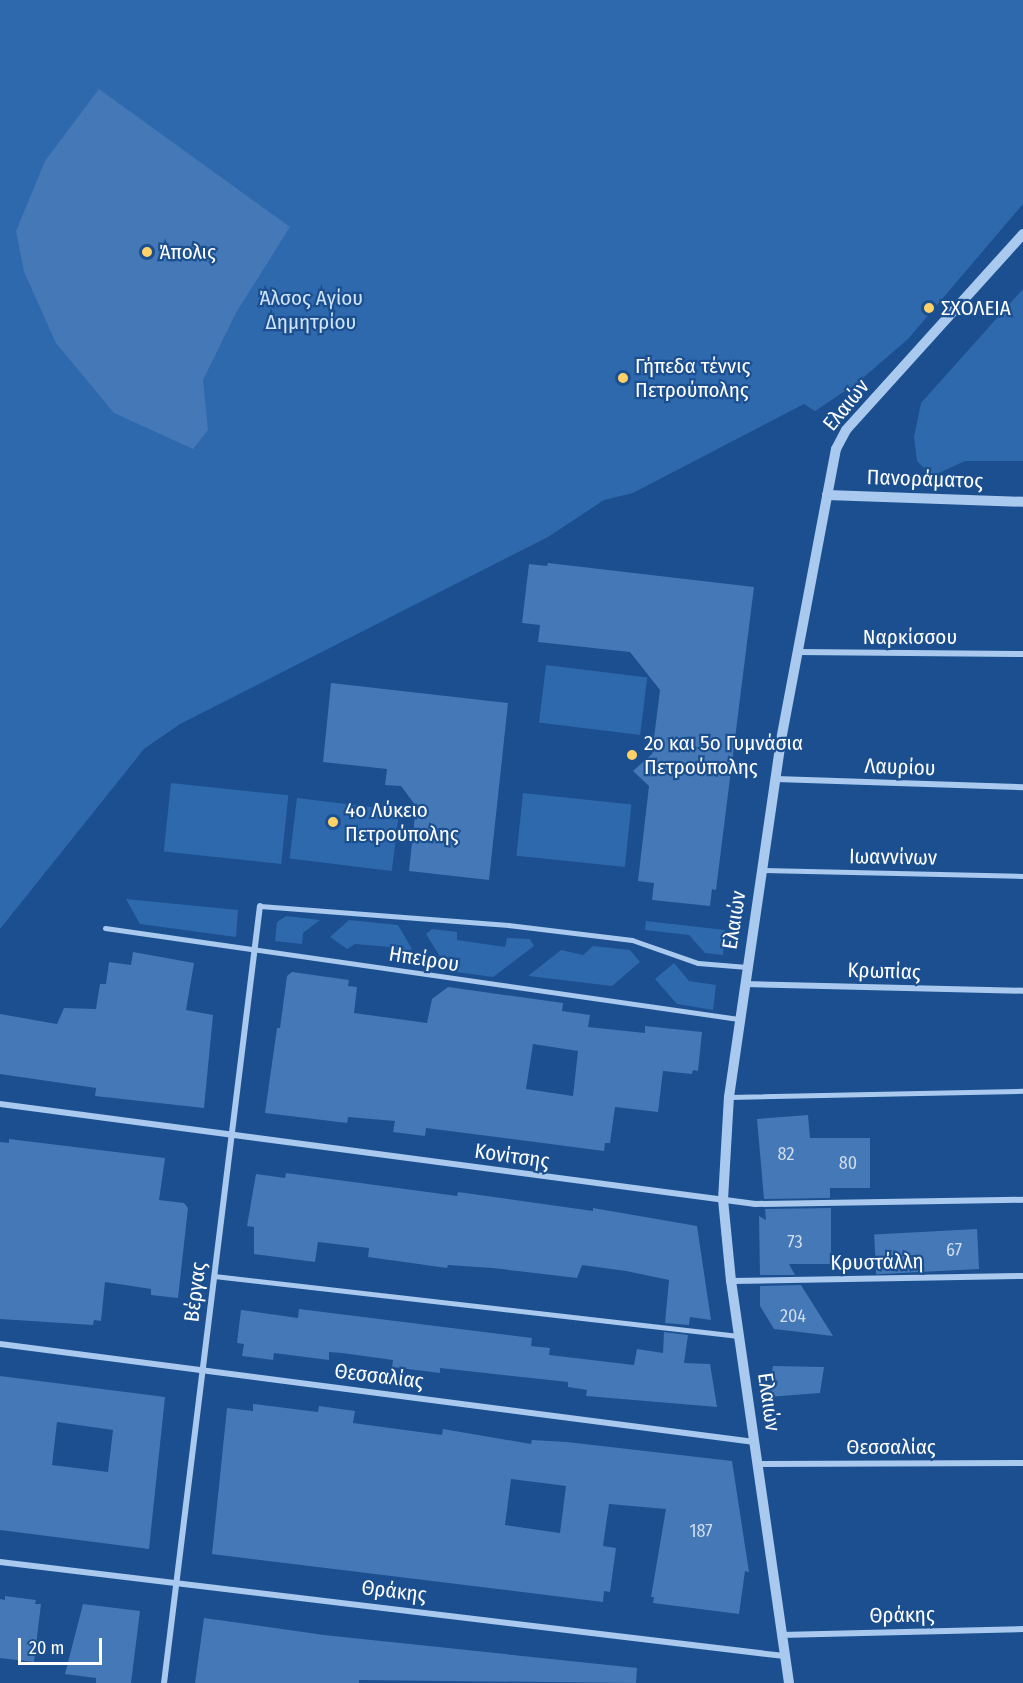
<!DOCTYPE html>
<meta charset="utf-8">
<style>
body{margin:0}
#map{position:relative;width:1023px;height:1683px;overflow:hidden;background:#1b4f8f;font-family:"Fira Sans Condensed",sans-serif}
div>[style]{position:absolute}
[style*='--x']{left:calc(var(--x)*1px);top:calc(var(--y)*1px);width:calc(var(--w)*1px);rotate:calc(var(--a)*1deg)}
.green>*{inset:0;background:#2e69ad;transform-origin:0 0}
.building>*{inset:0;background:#4478b7;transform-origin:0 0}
.pedestrian>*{height:5px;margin:-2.5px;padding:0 2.5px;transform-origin:2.5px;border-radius:2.5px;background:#a9c9ee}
.minor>*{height:6px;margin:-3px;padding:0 3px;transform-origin:3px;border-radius:3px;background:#a9c9ee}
.tertiary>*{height:10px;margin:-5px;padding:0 5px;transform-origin:5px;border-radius:5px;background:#a9c9ee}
.dots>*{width:16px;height:16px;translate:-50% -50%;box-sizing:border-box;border:3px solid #1b4f8f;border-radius:50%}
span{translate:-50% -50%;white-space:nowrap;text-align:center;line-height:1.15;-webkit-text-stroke:4.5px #1b4f8f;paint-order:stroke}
.number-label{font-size:18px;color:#d0dded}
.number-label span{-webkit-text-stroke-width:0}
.poi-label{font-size:21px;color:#fff}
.left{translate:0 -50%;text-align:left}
.park-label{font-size:21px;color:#cfe3fa}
.street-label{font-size:21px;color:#fff}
.scale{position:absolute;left:18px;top:1638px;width:84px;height:27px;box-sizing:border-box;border:3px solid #fff;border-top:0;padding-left:8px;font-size:18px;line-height:21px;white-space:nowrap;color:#fff;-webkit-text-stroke:4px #1b4f8f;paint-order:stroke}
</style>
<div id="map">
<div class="green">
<i style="clip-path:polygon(0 0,1023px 0,1023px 204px,908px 339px,857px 383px,815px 411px,804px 404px,633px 493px,604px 500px,548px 537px,180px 724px,144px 749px,0 929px)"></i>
<i style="clip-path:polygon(1023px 289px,1023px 461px,965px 461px,932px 476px,917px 461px,914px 437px,921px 403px)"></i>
<i style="left:546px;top:665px;width:102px;height:58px;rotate:7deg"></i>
<i style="left:171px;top:783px;width:118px;height:69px;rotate:6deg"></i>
<i style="left:523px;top:793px;width:109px;height:63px;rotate:6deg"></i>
<i style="left:297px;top:798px;width:103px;height:61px;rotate:7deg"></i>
<i style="clip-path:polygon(126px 899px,238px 910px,236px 937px,140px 924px)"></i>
<i style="clip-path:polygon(286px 916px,320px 920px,303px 933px,302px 944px,275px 941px,277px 922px)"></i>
<i style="clip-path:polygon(349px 920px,398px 925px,412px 949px,395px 957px,389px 947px,355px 944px,347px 949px,330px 937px)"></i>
<i style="clip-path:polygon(646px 921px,725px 930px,723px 955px,705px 953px,689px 935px,645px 930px)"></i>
<i style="clip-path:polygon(432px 929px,457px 932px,457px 940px,505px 947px,507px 938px,530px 939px,534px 946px,493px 977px,449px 971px,426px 934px)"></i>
<i style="clip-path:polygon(593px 946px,630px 950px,640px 962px,612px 986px,528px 976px,561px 950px,583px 955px)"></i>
<i style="clip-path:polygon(674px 963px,689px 981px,716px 985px,713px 1010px,677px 1004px,655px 979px)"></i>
</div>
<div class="building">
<i style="clip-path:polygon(99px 89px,290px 227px,237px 311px,203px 380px,208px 430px,193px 449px,114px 413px,56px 343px,24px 272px,16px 231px,45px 161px)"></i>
<i style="clip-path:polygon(548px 563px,754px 587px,716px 890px,712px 889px,710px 906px,652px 900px,654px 883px,638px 881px,649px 786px,633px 771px,652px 754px,660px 690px,630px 652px,538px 642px,540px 625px,522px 623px,529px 564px,547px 566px)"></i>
<i style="clip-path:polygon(331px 683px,508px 703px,489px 880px,409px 871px,416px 806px,401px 786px,385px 785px,387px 769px,323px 762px)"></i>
<i style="clip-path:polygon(133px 952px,194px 963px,186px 1010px,213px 1015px,204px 1108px,95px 1096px,96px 1088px,0 1074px,0 1014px,57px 1024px,64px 1008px,96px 1009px,100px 984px,106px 984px,109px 962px,131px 965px)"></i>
<i style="clip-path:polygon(evenodd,292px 972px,349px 980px,348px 986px,357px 987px,354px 1013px,427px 1023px,432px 999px,448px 987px,563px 1003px,562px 1011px,590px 1015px,588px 1027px,645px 1033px,645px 1026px,702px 1032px,698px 1071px,693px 1070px,692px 1074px,663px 1071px,658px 1112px,615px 1107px,610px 1143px,605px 1143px,604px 1151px,426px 1128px,425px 1136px,393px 1132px,395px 1121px,348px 1117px,347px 1123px,265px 1113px,277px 1028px,280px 1028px,287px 976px,292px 972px,533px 1044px,578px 1051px,573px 1096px,526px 1089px,533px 1044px)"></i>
<i style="clip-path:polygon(808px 1115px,810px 1138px,870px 1138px,870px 1188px,830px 1188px,830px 1198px,764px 1199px,757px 1119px)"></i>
<i style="clip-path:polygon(9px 1139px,165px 1158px,159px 1200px,184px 1203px,188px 1208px,178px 1298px,151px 1295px,151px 1289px,105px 1282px,101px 1321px,94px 1320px,93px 1325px,0 1319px,0 1142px,9px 1143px)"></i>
<i style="clip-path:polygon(286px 1173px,457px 1196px,458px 1192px,593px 1211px,593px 1208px,697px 1226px,711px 1320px,690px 1317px,689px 1325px,665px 1323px,669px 1280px,626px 1271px,582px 1265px,577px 1278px,492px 1268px,448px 1265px,447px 1268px,368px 1257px,369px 1248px,318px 1242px,315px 1262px,254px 1254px,254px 1227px,247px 1226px,256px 1174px,285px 1178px)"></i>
<i style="clip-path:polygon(831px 1208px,831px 1264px,789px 1264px,795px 1275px,760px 1275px,759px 1216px,766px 1220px,765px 1209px)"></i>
<i style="left:977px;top:1229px;width:40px;height:103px;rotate:87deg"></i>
<i style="clip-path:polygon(801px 1285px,833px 1336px,774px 1329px,760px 1306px,760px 1286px)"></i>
<i style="clip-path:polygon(299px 1309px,532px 1338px,531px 1346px,550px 1348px,549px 1355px,634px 1365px,637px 1349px,663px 1353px,664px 1332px,688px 1335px,684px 1363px,710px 1364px,717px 1407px,586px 1396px,587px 1390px,568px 1387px,568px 1382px,440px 1368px,440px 1373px,392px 1367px,393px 1360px,342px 1353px,329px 1352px,329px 1360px,274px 1353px,273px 1360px,242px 1356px,244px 1344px,237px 1343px,241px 1310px,298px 1318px)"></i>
<i style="clip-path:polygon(773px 1366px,824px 1367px,820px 1393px,768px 1397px)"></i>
<i style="clip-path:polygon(evenodd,0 1376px,165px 1397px,149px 1549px,0 1530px,0 1376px,57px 1422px,113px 1430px,108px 1472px,52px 1465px,57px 1422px)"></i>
<i style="clip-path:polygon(evenodd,253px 1404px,318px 1412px,319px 1406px,355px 1411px,353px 1423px,442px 1435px,443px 1429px,531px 1444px,532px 1440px,567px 1442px,732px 1461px,749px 1572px,745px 1571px,739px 1614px,653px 1603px,654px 1597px,651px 1597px,666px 1509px,609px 1504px,603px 1546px,616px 1548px,610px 1592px,604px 1591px,603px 1602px,212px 1554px,227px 1408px,253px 1411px,253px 1404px,511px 1479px,566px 1486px,560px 1533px,505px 1525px,511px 1479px)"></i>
<i style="clip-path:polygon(5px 1596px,36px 1600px,35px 1604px,41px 1604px,34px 1662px,0 1658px,0 1599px,5px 1600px)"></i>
<i style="clip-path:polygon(83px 1604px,140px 1611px,131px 1683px,96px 1683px,96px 1678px,65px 1674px)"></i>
<i style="clip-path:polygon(204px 1618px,324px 1635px,637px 1668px,636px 1683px,359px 1680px,359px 1683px,195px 1683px)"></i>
</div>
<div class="pedestrian">
<i style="--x:763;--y:870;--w:260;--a:1.3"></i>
<i style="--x:260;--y:906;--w:249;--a:4.4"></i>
<i style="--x:508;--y:925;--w:125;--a:6.9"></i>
<i style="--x:632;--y:940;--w:70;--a:19.2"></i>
<i style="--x:698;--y:963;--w:49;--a:4.7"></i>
<i style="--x:105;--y:928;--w:640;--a:8.17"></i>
<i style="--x:729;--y:1097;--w:294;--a:-1.2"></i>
<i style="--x:214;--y:1276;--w:528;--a:6.52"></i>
</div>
<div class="minor">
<i style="--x:797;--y:652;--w:226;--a:0.5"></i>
<i style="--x:776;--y:779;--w:247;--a:1.9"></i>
<i style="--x:745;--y:984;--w:278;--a:1.4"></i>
<i style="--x:0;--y:1104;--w:762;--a:7.54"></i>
<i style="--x:755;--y:1204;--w:268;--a:-0.9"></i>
<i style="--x:731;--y:1281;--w:292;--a:-1"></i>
<i style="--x:0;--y:1344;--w:761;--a:7.4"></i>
<i style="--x:759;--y:1464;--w:264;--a:-0.2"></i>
<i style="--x:0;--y:1562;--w:790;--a:6.84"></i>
<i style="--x:781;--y:1635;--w:242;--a:-1.4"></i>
<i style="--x:164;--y:1683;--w:783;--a:-82.96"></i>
</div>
<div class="tertiary">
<i style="--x:827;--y:495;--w:196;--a:2"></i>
<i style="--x:789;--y:1683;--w:406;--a:-98.2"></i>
<i style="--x:731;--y:1281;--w:81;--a:-95.6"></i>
<i style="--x:723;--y:1200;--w:103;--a:-86.7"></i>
<i style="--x:729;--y:1097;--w:361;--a:-81.7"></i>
<i style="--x:781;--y:740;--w:296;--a:-79.3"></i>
<i style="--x:836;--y:449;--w:21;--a:-62"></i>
<i style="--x:846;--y:430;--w:264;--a:-47.9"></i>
</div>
<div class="dots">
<i style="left:147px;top:252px;background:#ffd166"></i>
<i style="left:929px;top:308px;background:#ffd166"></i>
<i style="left:623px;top:378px;background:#ffd166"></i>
<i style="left:632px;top:755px;background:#ffd166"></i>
<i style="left:333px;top:822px;background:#ffd166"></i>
</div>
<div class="number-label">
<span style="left:786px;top:1154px">82</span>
<span style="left:848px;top:1163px">80</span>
<span style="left:795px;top:1242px">73</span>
<span style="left:954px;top:1250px">67</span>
<span style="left:793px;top:1316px">204</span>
<span style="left:701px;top:1531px">187</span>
</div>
<div class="poi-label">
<span class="left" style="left:159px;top:252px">Άπολις</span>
<span class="left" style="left:941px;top:308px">ΣΧΟΛΕΙΑ</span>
<span class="left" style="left:635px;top:378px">Γήπεδα τέννις<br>Πετρούπολης</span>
<span class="left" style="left:644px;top:755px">2ο και 5ο Γυμνάσια<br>Πετρούπολης</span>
<span class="left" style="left:345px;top:822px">4ο Λύκειο<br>Πετρούπολης</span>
</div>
<div class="park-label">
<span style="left:311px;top:310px">Άλσος Αγίου<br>Δημητρίου</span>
</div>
<div class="street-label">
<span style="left:846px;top:405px;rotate:-51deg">Ελαιών</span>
<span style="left:925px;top:479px;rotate:2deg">Πανοράματος</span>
<span style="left:910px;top:637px">Ναρκίσσου</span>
<span style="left:900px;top:767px;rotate:2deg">Λαυρίου</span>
<span style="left:893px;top:857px;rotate:1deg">Ιωαννίνων</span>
<span style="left:734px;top:920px;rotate:-81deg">Ελαιών</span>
<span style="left:424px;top:959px;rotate:9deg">Ηπείρου</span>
<span style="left:884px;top:971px;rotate:2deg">Κρωπίας</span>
<span style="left:512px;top:1156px;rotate:8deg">Κονίτσης</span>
<span style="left:877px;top:1262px;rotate:-1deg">Κρυστάλλη</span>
<span style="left:195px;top:1292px;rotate:-83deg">Βέργας</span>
<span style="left:379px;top:1376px;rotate:7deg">Θεσσαλίας</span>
<span style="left:769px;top:1402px;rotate:82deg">Ελαιών</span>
<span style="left:891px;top:1447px">Θεσσαλίας</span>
<span style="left:394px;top:1591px;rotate:7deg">Θράκης</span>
<span style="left:902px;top:1615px;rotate:-1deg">Θράκης</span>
</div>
<div class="scale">20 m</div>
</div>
